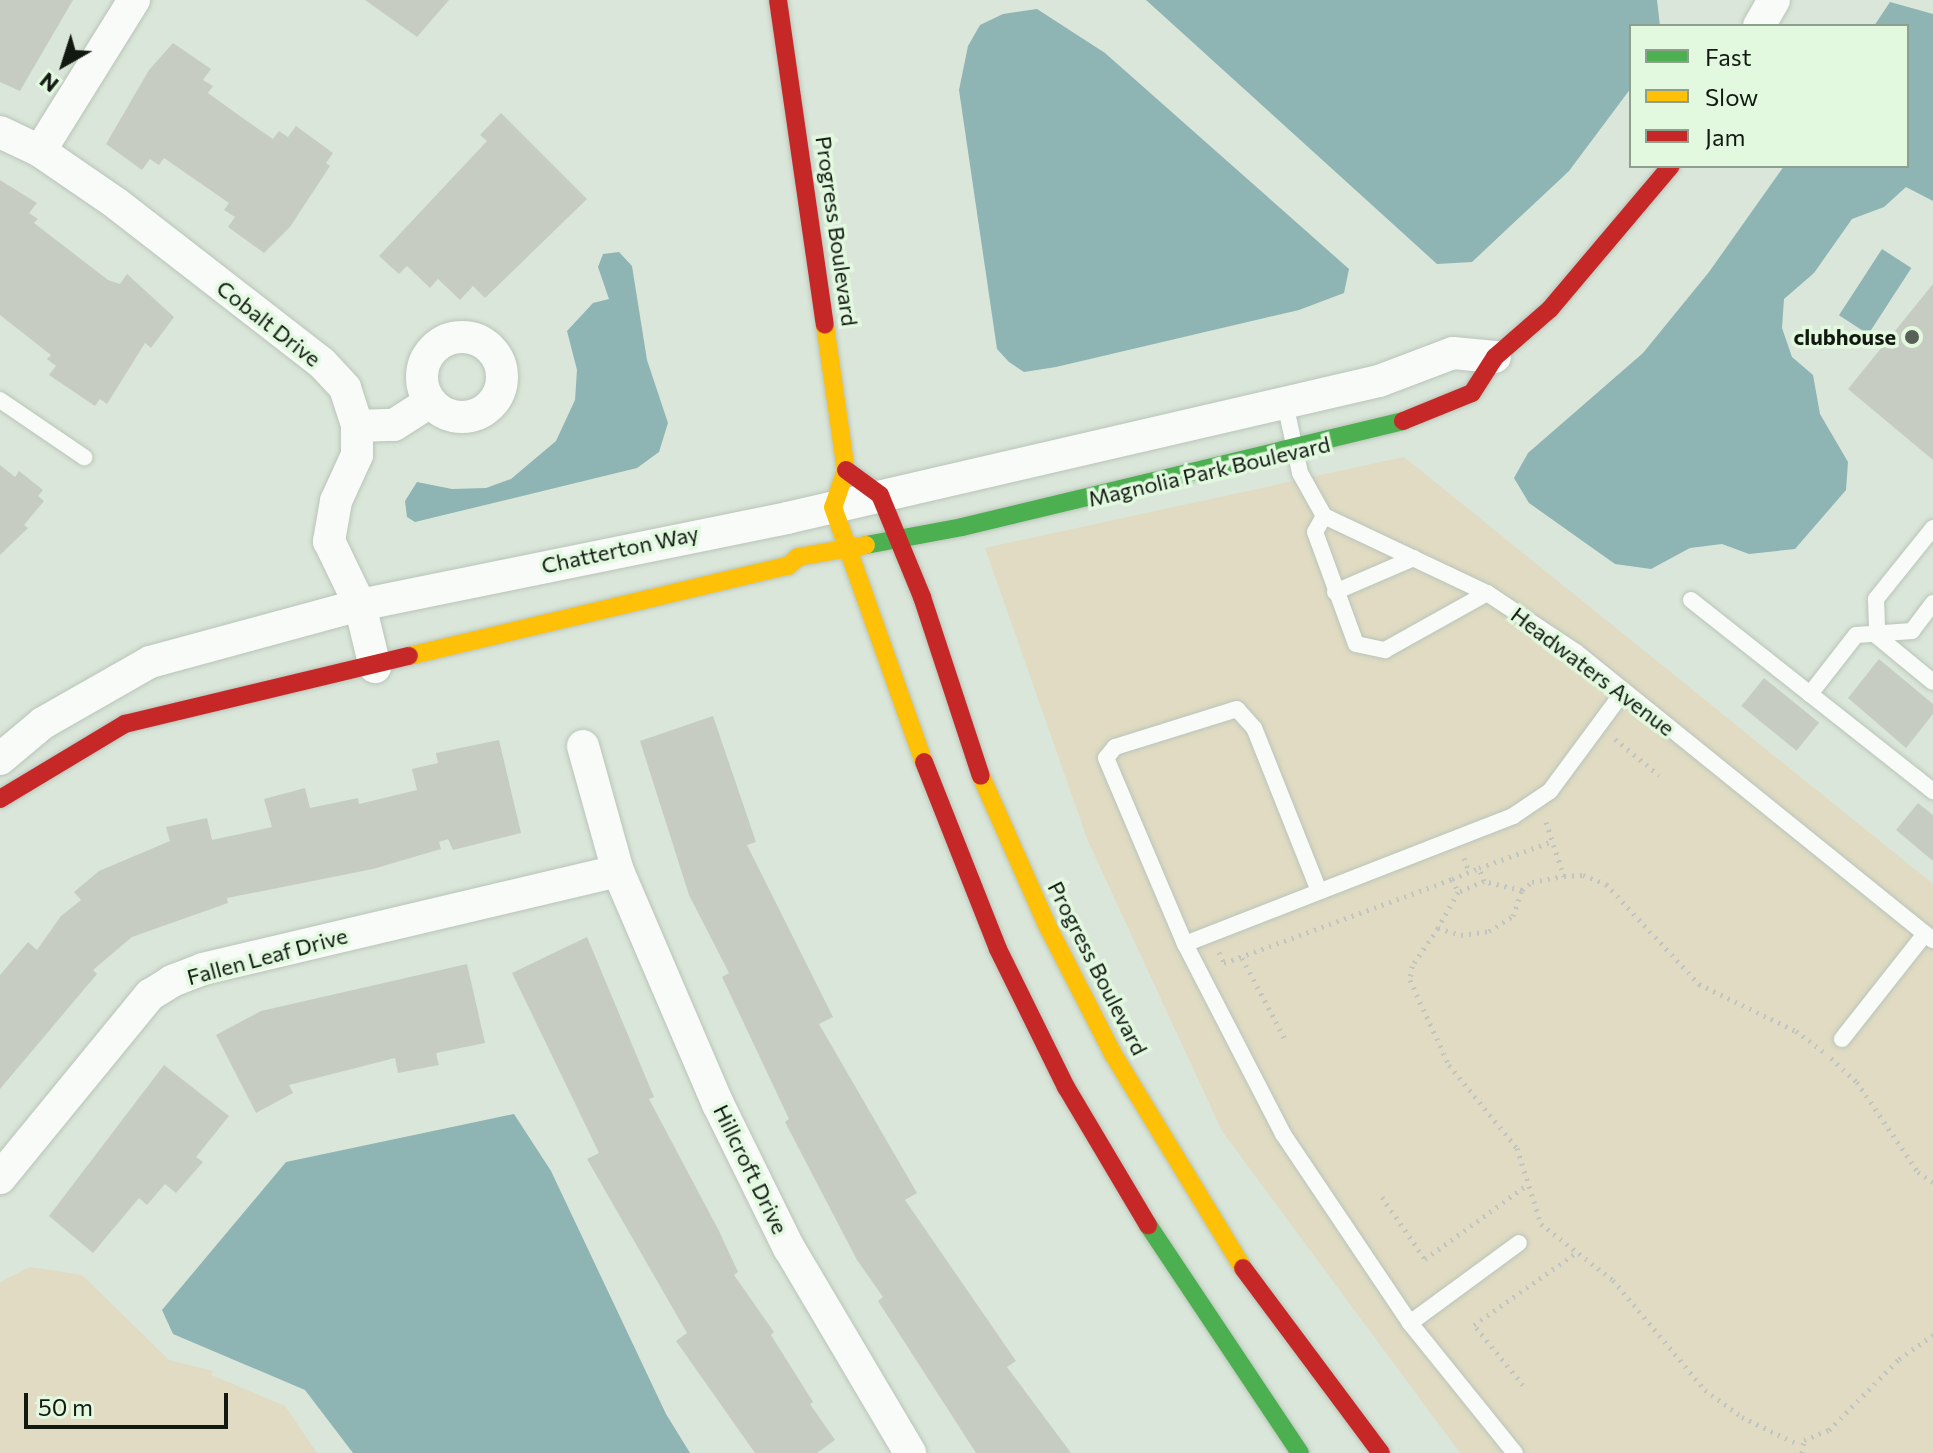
<!DOCTYPE html>
<style>
body{margin:0}
#map{position:relative;width:1933px;height:1453px;overflow:hidden;background:#dae6d9;font-family:Commissioner,sans-serif}
div>[style]{position:absolute}
[style*='--x']{left:calc(var(--x)*1px);top:calc(var(--y)*1px);width:calc(var(--w)*1px);rotate:calc(var(--a)*1deg)}
.green>*{inset:0;background:#e0dbc2}
.water>*{inset:0;background:#8eb4b4;transform-origin:0 0}
.building>*{inset:0;background:#c6ccc1;transform-origin:0 0}
.path>*{height:5px;margin-top:-2.5px;transform-origin:0;background:repeating-linear-gradient(90deg,#c1c5c1 0 2px,transparent 0 8px)}
.roads{filter:drop-shadow(0 0 2px #bac4ba) drop-shadow(0 0 2px #bac4ba)}
.lane>*{height:16px;margin:-8px;padding:0 8px;transform-origin:8px;border-radius:8px;background:#f9fbf9}
.street>*{height:32px;margin:-16px;padding:0 16px;transform-origin:16px;border-radius:16px;background:#f9fbf9}
.street>.ring{margin:-16px;padding:0;box-sizing:content-box;background:none;border:32px solid #f9fbf9;border-radius:50%}
.fast>*{height:18px;margin:-9px;padding:0 9px;transform-origin:9px;border-radius:9px;background:#4caf50}
.slow>*{height:18px;margin:-9px;padding:0 9px;transform-origin:9px;border-radius:9px;background:#ffc107}
.jam>*{height:18px;margin:-9px;padding:0 9px;transform-origin:9px;border-radius:9px;background:#c62828}
.dots>*{width:22px;height:22px;translate:-50% -50%;box-sizing:border-box;border:4px solid #e2f9e0;border-radius:50%}
span{translate:-50% -50%;white-space:nowrap;text-align:center;line-height:1.15;-webkit-text-stroke:7px #e2f9e0;paint-order:stroke}
.street-label{font-size:22px;color:#111911}
.poi-label{font-size:22px;color:#111911;font-weight:700}
.right{translate:-100% -50%;text-align:right}
.legend{position:absolute;left:1629px;top:24px;width:280px;height:144px;box-sizing:border-box;background:#e2f9e0;border:2px solid #8e9f8d;margin:0;padding:10px 14px;list-style:none;font-size:24px;color:#111911}
.legend li{display:flex;align-items:center;gap:16px;height:40px}
.legend b{width:40px;border:2px solid #8e9f8d}
.north{position:absolute;left:24px;top:24px;width:80px;height:80px;-webkit-text-stroke:6px #e2f9e0;paint-order:stroke;rotate:219deg;font-size:22px;font-weight:700;line-height:32px;text-align:center;color:#111911}
.north::after{content:'';display:block;margin:auto;width:28px;height:36px;background:#111911;clip-path:polygon(50% 0,100% 100%,50% 72%,0 100%)}
.scale{position:absolute;left:24px;top:1393px;width:204px;height:36px;box-sizing:border-box;border:4px solid #111911;border-top:0;padding-left:10px;font-size:24px;line-height:28px;white-space:nowrap;color:#111911;-webkit-text-stroke:6px #e2f9e0;paint-order:stroke}
</style>
<div id="map">
<div class="green">
<i style="clip-path:polygon(1404px 457px,1933px 884px,1933px 1453px,1460px 1453px,1222px 1131px,1088px 841px,985px 548px)"></i>
<i style="clip-path:polygon(30px 1267px,82px 1275px,169px 1360px,213px 1371px,211px 1375px,285px 1406px,317px 1453px,0 1453px,0 1282px)"></i>
</div>
<div class="water">
<i style="clip-path:polygon(1146px 0,1657px 0,1660px 26px,1631px 26px,1631px 88px,1569px 171px,1472px 262px,1437px 264px)"></i>
<i style="clip-path:polygon(1890px 2px,1933px 14px,1933px 201px,1906px 187px,1884px 207px,1852px 219px,1814px 273px,1784px 299px,1782px 328px,1792px 357px,1813px 375px,1820px 414px,1848px 462px,1846px 490px,1795px 549px,1749px 554px,1722px 544px,1690px 548px,1651px 569px,1615px 564px,1529px 503px,1514px 478px,1528px 453px,1643px 353px,1709px 272px,1784px 166px,1907px 166px,1907px 26px,1874px 26px)"></i>
<i style="clip-path:polygon(1037px 9px,1105px 53px,1349px 269px,1344px 293px,1299px 310px,1056px 367px,1024px 372px,1009px 362px,997px 349px,959px 90px,968px 46px,980px 25px,1003px 14px)"></i>
<i style="left:1882px;top:249px;width:35px;height:79px;rotate:33deg"></i>
<i style="clip-path:polygon(619px 252px,632px 266px,647px 360px,668px 423px,659px 452px,637px 468px,415px 522px,407px 517px,405px 501px,417px 482px,452px 489px,486px 488px,511px 479px,556px 441px,575px 400px,577px 370px,567px 331px,593px 303px,609px 299px,598px 267px,603px 254px)"></i>
<i style="clip-path:polygon(514px 1114px,551px 1171px,666px 1414px,690px 1453px,353px 1453px,305px 1390px,173px 1334px,162px 1310px,286px 1162px)"></i>
</div>
<div class="building">
<i style="clip-path:polygon(0 0,73px 0,20px 91px,0 82px)"></i>
<i style="clip-path:polygon(365px 0,449px 0,417px 37px)"></i>
<i style="clip-path:polygon(173px 43px,211px 69px,203px 80px,213px 86px,208px 93px,244px 119px,273px 139px,279px 131px,288px 137px,296px 126px,333px 153px,326px 163px,330px 166px,290px 227px,264px 253px,228px 227px,235px 217px,224px 210px,229px 203px,164px 158px,159px 165px,150px 159px,142px 170px,106px 144px,149px 70px)"></i>
<i style="clip-path:polygon(501px 113px,587px 199px,485px 298px,473px 286px,460px 300px,438px 279px,430px 288px,407px 266px,399px 274px,379px 256px,487px 141px,480px 135px)"></i>
<i style="clip-path:polygon(0 180px,37px 203px,29px 213px,38px 219px,34px 223px,108px 280px,120px 284px,127px 274px,174px 317px,151px 348px,145px 343px,107px 404px,100px 399px,95px 406px,49px 375px,56px 366px,47px 359px,51px 355px,0 315px)"></i>
<i style="clip-path:polygon(1933px 284px,1933px 460px,1848px 389px)"></i>
<i style="clip-path:polygon(0 465px,15px 477px,19px 471px,43px 490px,38px 496px,44px 501px,24px 525px,28px 528px,0 555px)"></i>
<i style="clip-path:polygon(1879px 659px,1933px 704px,1933px 714px,1906px 748px,1848px 698px)"></i>
<i style="left:1764px;top:678px;width:71px;height:36px;rotate:39deg"></i>
<i style="clip-path:polygon(713px 716px,756px 842px,747px 845px,833px 1017px,819px 1024px,917px 1193px,905px 1200px,1016px 1361px,1007px 1367px,1071px 1453px,976px 1453px,878px 1301px,883px 1297px,857px 1260px,785px 1122px,789px 1119px,722px 977px,729px 973px,689px 895px,640px 741px)"></i>
<i style="clip-path:polygon(499px 740px,521px 833px,453px 850px,448px 839px,439px 842px,441px 849px,373px 869px,227px 898px,228px 903px,132px 937px,93px 970px,97px 974px,0 1089px,0 975px,28px 942px,37px 950px,61px 916px,81px 900px,74px 892px,99px 871px,170px 841px,166px 827px,207px 818px,212px 840px,272px 827px,264px 799px,305px 788px,310px 808px,358px 798px,359px 804px,417px 790px,412px 769px,438px 763px,436px 753px)"></i>
<i style="clip-path:polygon(1918px 803px,1933px 815px,1933px 861px,1896px 830px)"></i>
<i style="clip-path:polygon(587px 937px,654px 1097px,649px 1099px,719px 1231px,738px 1272px,734px 1275px,774px 1332px,771px 1335px,813px 1402px,810px 1404px,835px 1440px,817px 1453px,755px 1453px,676px 1341px,687px 1333px,587px 1159px,599px 1153px,512px 973px)"></i>
<i style="clip-path:polygon(467px 964px,485px 1043px,436px 1053px,439px 1065px,398px 1073px,395px 1058px,289px 1085px,293px 1093px,256px 1113px,216px 1035px,261px 1011px)"></i>
<i style="clip-path:polygon(164px 1065px,229px 1116px,196px 1157px,203px 1162px,176px 1193px,165px 1184px,147px 1205px,139px 1198px,93px 1253px,49px 1216px)"></i>
</div>
<div class="path">
<i style="--x:1615;--y:739;--w:57;--a:39.3"></i>
<i style="--x:1546;--y:822;--w:57;--a:71.6"></i>
<i style="--x:1564;--y:876;--w:19;--a:-3"></i>
<i style="--x:1583;--y:875;--w:25;--a:21"></i>
<i style="--x:1606;--y:884;--w:137;--a:47.1"></i>
<i style="--x:1699;--y:984;--w:108;--a:25.9"></i>
<i style="--x:1796;--y:1031;--w:34;--a:37"></i>
<i style="--x:1464;--y:858;--w:15;--a:70"></i>
<i style="--x:1452;--y:879;--w:29;--a:-22"></i>
<i style="--x:1484;--y:881;--w:14;--a:-111"></i>
<i style="--x:1479;--y:868;--w:76;--a:-20.1"></i>
<i style="--x:1522;--y:890;--w:39;--a:-167"></i>
<i style="--x:1484;--y:881;--w:28;--a:157"></i>
<i style="--x:1458;--y:892;--w:41;--a:119.1"></i>
<i style="--x:1438;--y:928;--w:24;--a:17"></i>
<i style="--x:1461;--y:935;--w:28;--a:-8"></i>
<i style="--x:1489;--y:931;--w:28;--a:-32"></i>
<i style="--x:1513;--y:916;--w:28;--a:-71"></i>
<i style="--x:1522;--y:890;--w:13;--a:-39"></i>
<i style="--x:1532;--y:882;--w:33;--a:-11"></i>
<i style="--x:1438;--y:928;--w:46;--a:124.4"></i>
<i style="--x:1412;--y:966;--w:14;--a:98"></i>
<i style="--x:1410;--y:980;--w:94;--a:65.4"></i>
<i style="--x:1449;--y:1065;--w:107;--a:50.7"></i>
<i style="--x:1517;--y:1148;--w:80;--a:72.5"></i>
<i style="--x:1541;--y:1224;--w:91;--a:37.9"></i>
<i style="--x:1613;--y:1280;--w:143;--a:50.1"></i>
<i style="--x:1705;--y:1390;--w:46;--a:36.1"></i>
<i style="--x:1742;--y:1417;--w:64;--a:25.8"></i>
<i style="--x:1219;--y:952;--w:12;--a:66"></i>
<i style="--x:1224;--y:963;--w:243;--a:-20.2"></i>
<i style="--x:1452;--y:879;--w:14;--a:65"></i>
<i style="--x:1242;--y:958;--w:92;--a:62"></i>
<i style="--x:1831;--y:1058;--w:35;--a:43"></i>
<i style="--x:1857;--y:1082;--w:109;--a:55.9"></i>
<i style="--x:1918;--y:1172;--w:18;--a:34"></i>
<i style="--x:1382;--y:1197;--w:75;--a:55.3"></i>
<i style="--x:1425;--y:1259;--w:126;--a:-36"></i>
<i style="--x:1523;--y:1385;--w:77;--a:-129.2"></i>
<i style="--x:1474;--y:1325;--w:126;--a:-35.3"></i>
<i style="--x:1802;--y:1453;--w:13;--a:-81"></i>
<i style="--x:1804;--y:1440;--w:27;--a:-22"></i>
<i style="--x:1829;--y:1430;--w:100;--a:-45.4"></i>
<i style="--x:1899;--y:1359;--w:42;--a:-35.2"></i>
</div>
<div class="roads">
<div class="lane">
<i style="--x:0;--y:400;--w:102;--a:34.2"></i>
<i style="--x:1285;--y:403;--w:72;--a:77.9"></i>
<i style="--x:1300;--y:473;--w:49;--a:60.8"></i>
<i style="--x:1324;--y:516;--w:180;--a:25.3"></i>
<i style="--x:1487;--y:593;--w:107;--a:33.5"></i>
<i style="--x:1576;--y:652;--w:459;--a:38.9"></i>
<i style="--x:1324;--y:516;--w:18;--a:119"></i>
<i style="--x:1315;--y:532;--w:119;--a:69.9"></i>
<i style="--x:1356;--y:644;--w:30;--a:12"></i>
<i style="--x:1385;--y:650;--w:117;--a:-29.2"></i>
<i style="--x:1933;--y:528;--w:91;--a:128.8"></i>
<i style="--x:1876;--y:599;--w:37;--a:88"></i>
<i style="--x:1877;--y:636;--w:72;--a:39.4"></i>
<i style="--x:1335;--y:592;--w:86;--a:-23.3"></i>
<i style="--x:1691;--y:600;--w:152;--a:38.3"></i>
<i style="--x:1933;--y:603;--w:35;--a:127"></i>
<i style="--x:1912;--y:631;--w:56;--a:175.9"></i>
<i style="--x:1856;--y:635;--w:75;--a:127.9"></i>
<i style="--x:1810;--y:694;--w:157;--a:38.3"></i>
<i style="--x:1319;--y:891;--w:175;--a:-111.7"></i>
<i style="--x:1254;--y:728;--w:25;--a:-132"></i>
<i style="--x:1237;--y:709;--w:128;--a:162.7"></i>
<i style="--x:1115;--y:747;--w:14;--a:129"></i>
<i style="--x:1106;--y:758;--w:202;--a:67"></i>
<i style="--x:1185;--y:944;--w:214;--a:62.7"></i>
<i style="--x:1283;--y:1134;--w:228;--a:56.1"></i>
<i style="--x:1410;--y:1323;--w:167;--a:51.1"></i>
<i style="--x:1185;--y:944;--w:352;--a:-21.3"></i>
<i style="--x:1513;--y:816;--w:45;--a:-34"></i>
<i style="--x:1550;--y:791;--w:124;--a:-53.5"></i>
<i style="--x:1842;--y:1039;--w:134;--a:-51.7"></i>
<i style="--x:1410;--y:1323;--w:135;--a:-36.3"></i>
</div>
<div class="street">
<i style="--x:1759;--y:26;--w:30;--a:-60"></i>
<i style="--x:0;--y:132;--w:44;--a:25.4"></i>
<i style="--x:40;--y:151;--w:93;--a:34.5"></i>
<i style="--x:117;--y:204;--w:259;--a:37.8"></i>
<i style="--x:322;--y:363;--w:34;--a:47"></i>
<i style="--x:345;--y:388;--w:40;--a:72"></i>
<i style="--x:357;--y:426;--w:29;--a:90"></i>
<i style="--x:357;--y:455;--w:51;--a:114.5"></i>
<i style="--x:336;--y:501;--w:41;--a:99.9"></i>
<i style="--x:329;--y:541;--w:71;--a:64.2"></i>
<i style="--x:360;--y:605;--w:64;--a:76.4"></i>
<i style="--x:40;--y:151;--w:178;--a:-58.1"></i>
<i class="ring" style="left:422px;top:337px;width:48px;height:48px"></i>
<i style="--x:357;--y:426;--w:37;--a:-2"></i>
<i style="--x:394;--y:425;--w:43;--a:-32.6"></i>
<i style="--x:583;--y:746;--w:130;--a:74.4"></i>
<i style="--x:618;--y:871;--w:254;--a:66.8"></i>
<i style="--x:718;--y:1104;--w:161;--a:63.8"></i>
<i style="--x:789;--y:1248;--w:238;--a:59.4"></i>
<i style="--x:0;--y:759;--w:56;--a:-39.9"></i>
<i style="--x:43;--y:723;--w:123;--a:-29.7"></i>
<i style="--x:150;--y:662;--w:218;--a:-15.2"></i>
<i style="--x:360;--y:605;--w:436;--a:-11.5"></i>
<i style="--x:787;--y:518;--w:608;--a:-13.03"></i>
<i style="--x:1379;--y:381;--w:79;--a:-20.7"></i>
<i style="--x:1453;--y:353;--w:42;--a:5.4"></i>
<i style="--x:0;--y:1178;--w:237;--a:-50.7"></i>
<i style="--x:150;--y:995;--w:26;--a:-32"></i>
<i style="--x:172;--y:981;--w:33;--a:-21"></i>
<i style="--x:203;--y:969;--w:426;--a:-13.3"></i>
</div>
<div class="fast">
<i style="--x:866;--y:545;--w:98;--a:-10.6"></i>
<i style="--x:962;--y:527;--w:454;--a:-13.5"></i>
<i style="--x:1148;--y:1225;--w:274;--a:56.3"></i>
</div>
<div class="slow">
<i style="--x:825;--y:325;--w:147;--a:81.8"></i>
<i style="--x:846;--y:470;--w:39;--a:109"></i>
<i style="--x:833;--y:507;--w:271;--a:70.4"></i>
<i style="--x:409;--y:656;--w:390;--a:-13.4"></i>
<i style="--x:788;--y:566;--w:13;--a:-42"></i>
<i style="--x:798;--y:557;--w:69;--a:-10"></i>
<i style="--x:981;--y:776;--w:163;--a:66.1"></i>
<i style="--x:1047;--y:925;--w:145;--a:62.9"></i>
<i style="--x:1113;--y:1054;--w:250;--a:58.7"></i>
</div>
<div class="jam">
<i style="--x:778;--y:0;--w:328;--a:81.8"></i>
<i style="--x:1403;--y:421;--w:74;--a:-22.1"></i>
<i style="--x:1472;--y:393;--w:43;--a:-57.4"></i>
<i style="--x:1495;--y:357;--w:73;--a:-41.1"></i>
<i style="--x:1550;--y:309;--w:187;--a:-49.8"></i>
<i style="--x:846;--y:470;--w:42;--a:36.3"></i>
<i style="--x:880;--y:495;--w:110;--a:67.6"></i>
<i style="--x:922;--y:597;--w:188;--a:71.8"></i>
<i style="--x:924;--y:762;--w:201;--a:68.4"></i>
<i style="--x:998;--y:949;--w:154;--a:63.8"></i>
<i style="--x:1066;--y:1087;--w:161;--a:59.3"></i>
<i style="--x:0;--y:799;--w:146;--a:-31"></i>
<i style="--x:125;--y:724;--w:292;--a:-13.5"></i>
<i style="--x:1243;--y:1268;--w:231;--a:53.3"></i>
</div>
</div>
<div class="dots">
<i style="left:1912px;top:337px;background:#576157"></i>
</div>
<div class="street-label">
<span style="left:837px;top:231px;rotate:82deg">Progress Boulevard</span>
<span style="left:269px;top:323px;rotate:38deg">Cobalt Drive</span>
<span style="left:1209px;top:471px;rotate:-13deg">Magnolia Park Boulevard</span>
<span style="left:620px;top:549px;rotate:-12deg">Chatterton Way</span>
<span style="left:1593px;top:671px;rotate:37deg">Headwaters Avenue</span>
<span style="left:267px;top:956px;rotate:-15deg">Fallen Leaf Drive</span>
<span style="left:1098px;top:968px;rotate:63deg">Progress Boulevard</span>
<span style="left:751px;top:1169px;rotate:64deg">Hillcroft Drive</span>
</div>
<div class="poi-label">
<span class="right" style="left:1896px;top:337px">clubhouse</span>
</div>
<ul class="legend">
<li><b style="height:10px;background:#4caf50"></b>Fast</li>
<li><b style="height:10px;background:#ffc107"></b>Slow</li>
<li><b style="height:10px;background:#c62828"></b>Jam</li>
</ul>
<div class="north">N</div>
<div class="scale">50 m</div>
</div>
